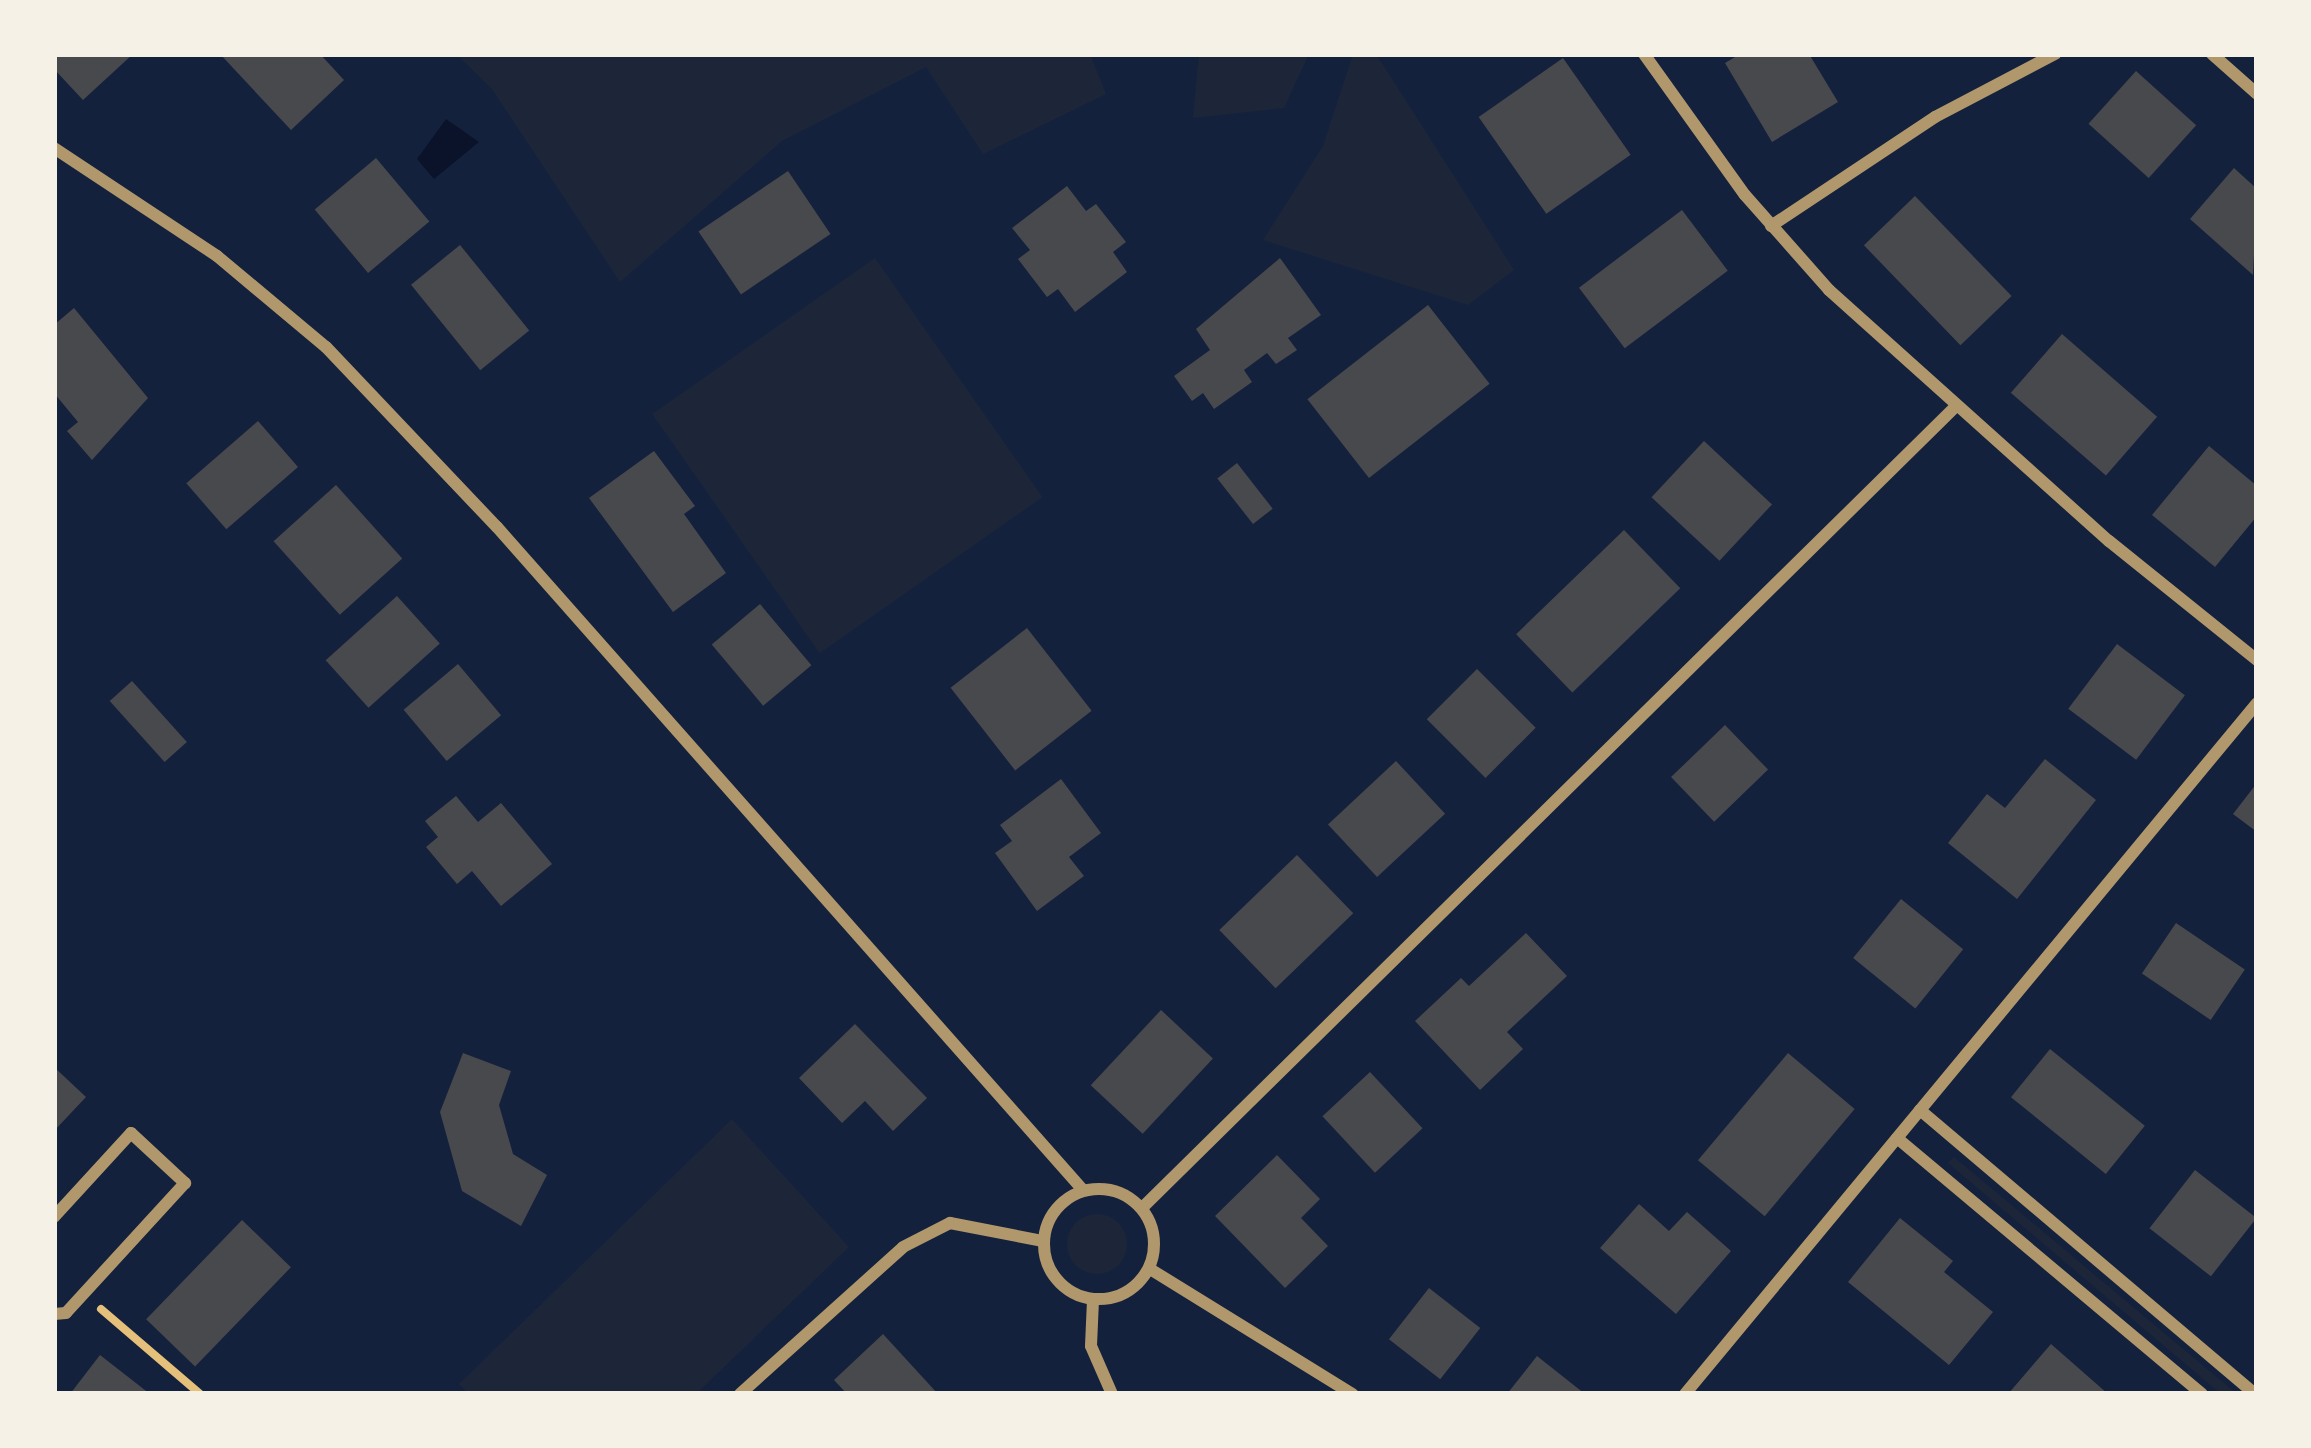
<!DOCTYPE html>
<style>
body{margin:0}
#map{position:relative;width:2311px;height:1448px;overflow:hidden;background:#14213d;font-family:Barlow,sans-serif}
div>[style]{position:absolute}
[style*='--x']{left:calc(var(--x)*1px);top:calc(var(--y)*1px);width:calc(var(--w)*1px);rotate:calc(var(--a)*1deg)}
.green>*{inset:0;background:#1d2539;transform-origin:0 0}
.round{border-radius:50%}
.water>*{inset:0;background:#0b132b}
.building>*{inset:0;background:#48494c;transform-origin:0 0}
.path>*{height:8px;margin:-4px;padding:0 4px;transform-origin:4px;border-radius:4px;background:#e5c07b}
.minor>*{height:12px;margin:-6px;padding:0 6px;transform-origin:6px;border-radius:6px;background:#b1986c}
.minor>.ring{margin:-6px;padding:0;box-sizing:content-box;background:none;border:12px solid #b1986c;border-radius:50%}
span{translate:-50% -50%;white-space:nowrap;text-align:center;line-height:1.15;-webkit-text-stroke:9px #f6f1e7;paint-order:stroke}
.frame{position:absolute;inset:0;border:57px solid #f6f1e7;pointer-events:none}
</style>
<div id="map">
<div class="green">
<i style="clip-path:polygon(456px 54px,1090px 54px,1106px 94px,983px 154px,926px 67px,782px 141px,620px 282px,492px 89px)"></i>
<i style="clip-path:polygon(1199px 54px,1309px 54px,1284px 108px,1193px 118px)"></i>
<i style="clip-path:polygon(1353px 54px,1376px 54px,1514px 270px,1468px 305px,1263px 240px,1323px 146px)"></i>
<i style="left:875px;top:258px;width:292px;height:272px;rotate:55deg"></i>
<i style="clip-path:polygon(732px 1119px,849px 1247px,696px 1394px,469px 1394px,459px 1384px)"></i>
<i style="clip-path:polygon(1954px 1157px,2237px 1394px,2221px 1394px,1948px 1163px)"></i>
<i class="round" style="left:1067px;top:1214px;width:60px;height:60px"></i>
</div>
<div class="water">
<i style="clip-path:polygon(446px 119px,479px 142px,434px 179px,417px 159px)"></i>
</div>
<div class="building">
<i style="clip-path:polygon(54px 54px,133px 54px,83px 100px,54px 69px)"></i>
<i style="clip-path:polygon(220px 54px,320px 54px,344px 80px,291px 130px)"></i>
<i style="clip-path:polygon(1740px 54px,1809px 54px,1838px 102px,1772px 142px,1725px 63px)"></i>
<i style="left:1563px;top:58px;width:118px;height:103px;rotate:55deg"></i>
<i style="left:2136px;top:71px;width:81px;height:71px;rotate:42deg"></i>
<i style="left:376px;top:158px;width:83px;height:80px;rotate:50deg"></i>
<i style="clip-path:polygon(2234px 168px,2257px 189px,2253px 275px,2190px 219px)"></i>
<i style="left:788px;top:171px;width:76px;height:108px;rotate:56deg"></i>
<i style="clip-path:polygon(1067px 186px,1086px 211px,1096px 204px,1126px 242px,1113px 252px,1127px 272px,1075px 312px,1058px 289px,1047px 297px,1018px 259px,1030px 250px,1012px 228px)"></i>
<i style="left:1915px;top:196px;width:139px;height:71px;rotate:46deg"></i>
<i style="left:1682px;top:210px;width:76px;height:129px;rotate:53deg"></i>
<i style="left:460px;top:245px;width:110px;height:63px;rotate:51deg"></i>
<i style="clip-path:polygon(1280px 258px,1321px 315px,1288px 338px,1297px 350px,1276px 364px,1267px 353px,1244px 370px,1252px 382px,1214px 409px,1203px 393px,1192px 401px,1174px 376px,1210px 350px,1196px 329px)"></i>
<i style="left:1428px;top:305px;width:100px;height:153px;rotate:52deg"></i>
<i style="clip-path:polygon(74px 308px,148px 398px,92px 460px,67px 431px,78px 422px,54px 393px,54px 325px)"></i>
<i style="left:2062px;top:334px;width:126px;height:78px;rotate:41deg"></i>
<i style="left:258px;top:421px;width:61px;height:95px;rotate:49deg"></i>
<i style="left:1704px;top:441px;width:93px;height:77px;rotate:43deg"></i>
<i style="clip-path:polygon(2209px 446px,2257px 486px,2257px 516px,2215px 567px,2152px 515px)"></i>
<i style="clip-path:polygon(654px 451px,695px 506px,684px 514px,726px 573px,673px 612px,589px 498px)"></i>
<i style="left:1237px;top:463px;width:58px;height:25px;rotate:52deg"></i>
<i style="left:336px;top:485px;width:99px;height:84px;rotate:48deg"></i>
<i style="left:1624px;top:530px;width:81px;height:150px;rotate:46deg"></i>
<i style="left:397px;top:596px;width:64px;height:96px;rotate:48deg"></i>
<i style="left:760px;top:604px;width:80px;height:63px;rotate:50deg"></i>
<i style="left:1027px;top:628px;width:105px;height:97px;rotate:52deg"></i>
<i style="left:2117px;top:644px;width:85px;height:81px;rotate:37deg"></i>
<i style="left:458px;top:664px;width:67px;height:71px;rotate:50deg"></i>
<i style="left:1477px;top:669px;width:83px;height:71px;rotate:45deg"></i>
<i style="left:132px;top:681px;width:82px;height:30px;rotate:48deg"></i>
<i style="left:1725px;top:725px;width:62px;height:75px;rotate:46deg"></i>
<i style="clip-path:polygon(2045px 759px,2096px 800px,2017px 899px,1948px 843px,1987px 794px,2005px 808px)"></i>
<i style="left:1396px;top:761px;width:72px;height:93px;rotate:47deg"></i>
<i style="clip-path:polygon(1061px 779px,1101px 833px,1069px 857px,1084px 876px,1037px 911px,995px 853px,1012px 841px,1000px 825px)"></i>
<i style="clip-path:polygon(2257px 783px,2257px 832px,2233px 814px)"></i>
<i style="clip-path:polygon(456px 796px,478px 822px,501px 803px,552px 864px,501px 906px,472px 871px,457px 884px,426px 847px,438px 837px,425px 821px)"></i>
<i style="left:1297px;top:855px;width:81px;height:108px;rotate:46deg"></i>
<i style="left:1901px;top:899px;width:80px;height:76px;rotate:39deg"></i>
<i style="left:2176px;top:923px;width:83px;height:61px;rotate:34deg"></i>
<i style="clip-path:polygon(1526px 933px,1567px 976px,1507px 1032px,1523px 1049px,1480px 1090px,1415px 1021px,1461px 978px,1469px 986px)"></i>
<i style="left:1161px;top:1010px;width:71px;height:103px;rotate:43deg"></i>
<i style="clip-path:polygon(855px 1024px,927px 1098px,893px 1131px,865px 1101px,842px 1123px,799px 1078px)"></i>
<i style="left:2050px;top:1049px;width:122px;height:62px;rotate:39deg"></i>
<i style="clip-path:polygon(463px 1053px,511px 1071px,499px 1105px,513px 1154px,547px 1175px,521px 1226px,462px 1191px,440px 1112px)"></i>
<i style="left:1788px;top:1053px;width:87px;height:140px;rotate:40deg"></i>
<i style="clip-path:polygon(54px 1067px,86px 1097px,54px 1131px)"></i>
<i style="left:1370px;top:1072px;width:77px;height:65px;rotate:47deg"></i>
<i style="clip-path:polygon(1277px 1155px,1320px 1199px,1301px 1218px,1328px 1246px,1285px 1288px,1215px 1216px)"></i>
<i style="left:2195px;top:1170px;width:78px;height:74px;rotate:38deg"></i>
<i style="clip-path:polygon(1639px 1204px,1669px 1231px,1687px 1212px,1731px 1251px,1676px 1314px,1600px 1248px)"></i>
<i style="clip-path:polygon(1900px 1218px,1953px 1261px,1944px 1272px,1993px 1312px,1949px 1365px,1848px 1282px)"></i>
<i style="left:242px;top:1220px;width:68px;height:138px;rotate:44deg"></i>
<i style="left:1429px;top:1288px;width:65px;height:65px;rotate:38deg"></i>
<i style="clip-path:polygon(883px 1334px,938px 1394px,847px 1394px,834px 1380px)"></i>
<i style="clip-path:polygon(2051px 1344px,2108px 1394px,2008px 1394px)"></i>
<i style="clip-path:polygon(100px 1355px,150px 1394px,70px 1394px)"></i>
<i style="clip-path:polygon(1537px 1356px,1585px 1394px,1507px 1394px)"></i>
</div>
<div class="path">
<i style="--x:101;--y:1309;--w:130;--a:40.6"></i>
</div>
<div class="minor">
<i style="--x:1644;--y:54;--w:173;--a:54.4"></i>
<i style="--x:1745;--y:195;--w:127;--a:48.5"></i>
<i style="--x:1829;--y:290;--w:376;--a:41.9"></i>
<i style="--x:2109;--y:541;--w:190;--a:38.8"></i>
<i style="--x:2212;--y:54;--w:60;--a:41.6"></i>
<i style="--x:54;--y:148;--w:196;--a:33.5"></i>
<i style="--x:217;--y:256;--w:142;--a:39.9"></i>
<i style="--x:326;--y:347;--w:248;--a:46.5"></i>
<i style="--x:497;--y:527;--w:885;--a:48.53"></i>
<i style="--x:1771;--y:226;--w:197;--a:-33.6"></i>
<i style="--x:1935;--y:117;--w:136;--a:-27.7"></i>
<i style="--x:1920;--y:1110;--w:439;--a:40.3"></i>
<i style="--x:1897;--y:1138;--w:398;--a:40"></i>
<i class="ring" style="left:1044px;top:1189px;width:98px;height:98px"></i>
<i style="--x:1142;--y:1208;--w:1141;--a:-44.57"></i>
<i style="--x:54;--y:1217;--w:114;--a:-47.5"></i>
<i style="--x:131;--y:1133;--w:74;--a:42.8"></i>
<i style="--x:185;--y:1183;--w:176;--a:132.5"></i>
<i style="--x:66;--y:1313;--w:12;--a:175"></i>
<i style="--x:1150;--y:1269;--w:238;--a:31.7"></i>
<i style="--x:1093;--y:1300;--w:46;--a:92.5"></i>
<i style="--x:1091;--y:1346;--w:52;--a:66.4"></i>
<i style="--x:740;--y:1394;--w:219;--a:-42"></i>
<i style="--x:903;--y:1247;--w:53;--a:-27.1"></i>
<i style="--x:950;--y:1223;--w:95;--a:11"></i>
<i style="--x:1685;--y:1394;--w:897;--a:-50.38"></i>
</div>
<div class="frame"></div>
</div>
